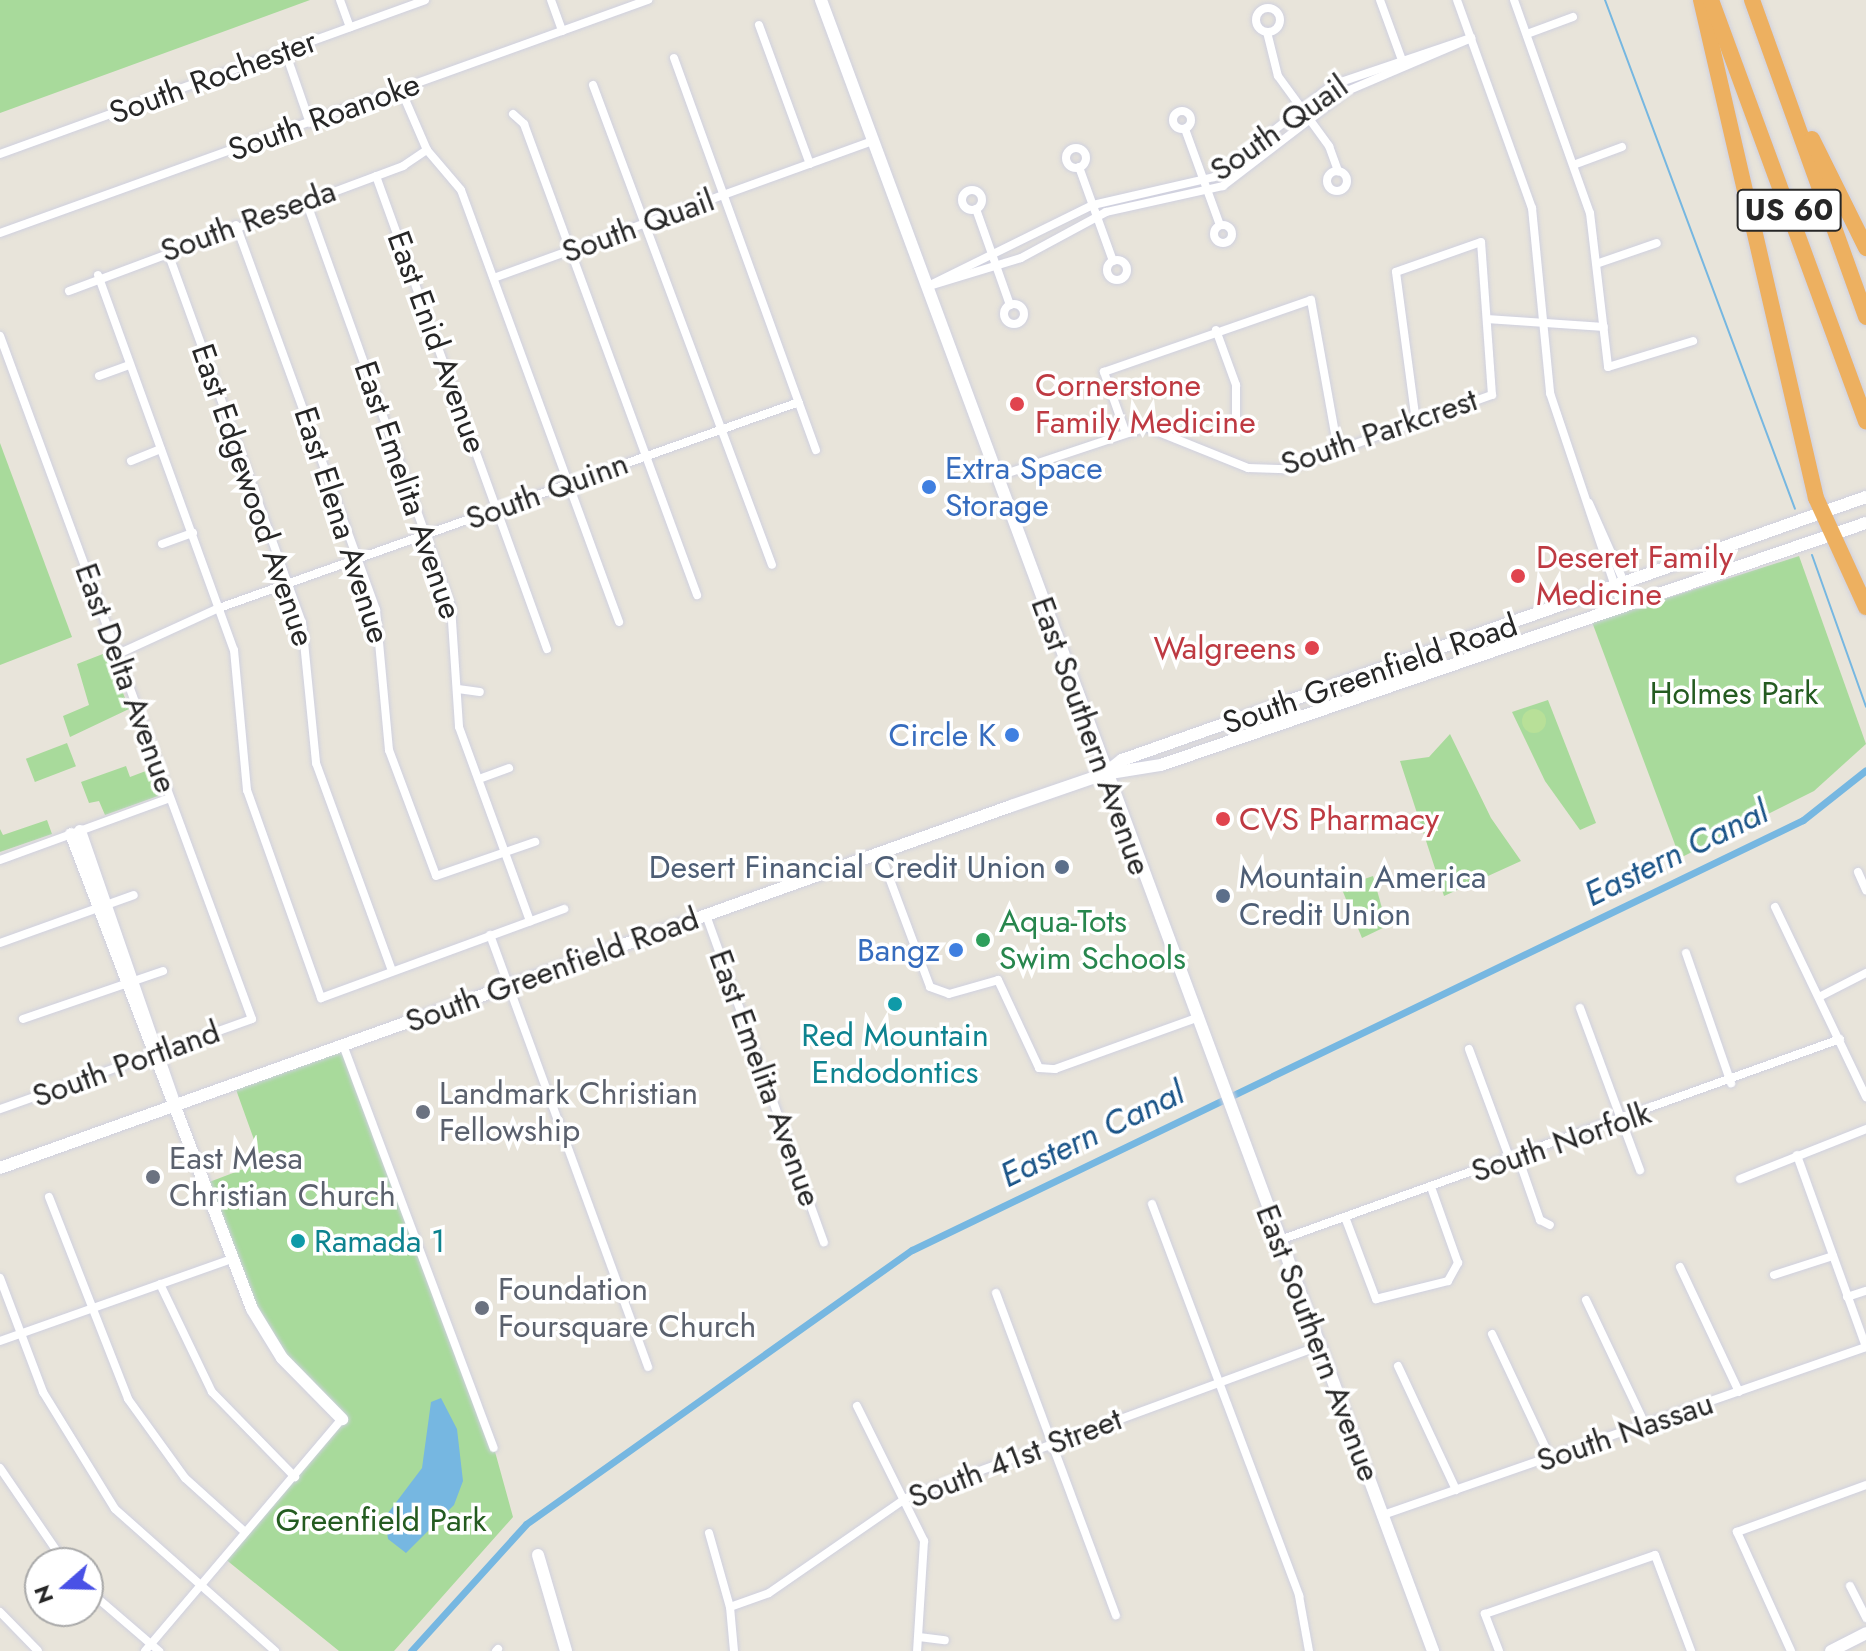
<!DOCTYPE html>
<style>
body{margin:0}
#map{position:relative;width:1866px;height:1651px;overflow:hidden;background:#e8e4da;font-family:Jost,sans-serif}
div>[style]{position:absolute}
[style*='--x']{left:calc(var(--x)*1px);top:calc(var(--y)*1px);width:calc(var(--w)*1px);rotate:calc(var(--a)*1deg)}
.green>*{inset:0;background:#a8da9b;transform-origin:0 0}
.pitch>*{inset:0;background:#b8e098}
.round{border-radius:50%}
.water>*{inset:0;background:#76b7e1}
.stream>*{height:2px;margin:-1px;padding:0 1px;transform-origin:1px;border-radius:1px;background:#76b7e1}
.canal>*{height:7px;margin:-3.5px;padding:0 3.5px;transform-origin:3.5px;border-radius:3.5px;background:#76b7e1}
.roads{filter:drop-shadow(0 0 2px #cfd0df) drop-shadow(0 0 2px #cfd0df)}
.street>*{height:8px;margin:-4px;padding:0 4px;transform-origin:4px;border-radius:4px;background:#fff}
.street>.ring{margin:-4px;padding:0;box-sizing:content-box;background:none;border:8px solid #fff;border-radius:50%}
.secondary>*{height:12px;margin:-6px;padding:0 6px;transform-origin:6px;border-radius:6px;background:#fff}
.highway>*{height:16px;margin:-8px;padding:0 8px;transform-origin:8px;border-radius:8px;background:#edb060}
.dots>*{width:22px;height:22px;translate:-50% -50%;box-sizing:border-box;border:4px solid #fff;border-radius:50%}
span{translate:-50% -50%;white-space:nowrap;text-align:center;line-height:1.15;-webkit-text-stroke:7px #fff;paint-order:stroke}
.shield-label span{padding:2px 6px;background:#fff;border:2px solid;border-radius:6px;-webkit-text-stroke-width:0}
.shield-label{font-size:30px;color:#272727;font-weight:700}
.street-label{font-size:32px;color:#272727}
.health-label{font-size:32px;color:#be3a42}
.left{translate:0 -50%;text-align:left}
.right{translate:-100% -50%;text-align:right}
.shop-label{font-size:32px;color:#366cbe}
.park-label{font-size:32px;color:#245b20}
.service-label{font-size:32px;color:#4e5e75}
.leisure-label{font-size:32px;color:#27864d}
.culture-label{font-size:32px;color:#0d838f}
.worship-label{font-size:32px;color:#5b616d}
.water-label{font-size:34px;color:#1a5488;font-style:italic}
.north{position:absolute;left:24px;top:1547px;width:80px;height:80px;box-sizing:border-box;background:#fff;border:2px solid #a9a9a9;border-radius:50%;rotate:250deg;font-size:22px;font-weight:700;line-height:32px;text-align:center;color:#272727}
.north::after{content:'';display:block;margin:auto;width:28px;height:36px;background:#4951e6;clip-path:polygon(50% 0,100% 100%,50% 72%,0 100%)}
</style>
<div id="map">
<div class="green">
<i style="clip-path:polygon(0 0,310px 0,0 113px)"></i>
<i style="clip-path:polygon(0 443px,72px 637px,0 665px)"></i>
<i style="clip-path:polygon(1799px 556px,1866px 744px,1814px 791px,1680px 858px,1592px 622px)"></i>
<i style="clip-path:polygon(108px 652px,129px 709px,70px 737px,63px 716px,89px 705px,77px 664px)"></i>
<i style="clip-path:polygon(1548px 700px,1596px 823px,1580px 830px,1545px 781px,1512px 712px)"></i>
<i style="clip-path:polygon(1450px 734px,1491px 818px,1521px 861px,1444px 896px,1400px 761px,1429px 757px)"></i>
<i style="left:67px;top:743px;width:25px;height:44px;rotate:69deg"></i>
<i style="clip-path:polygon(126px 766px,130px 777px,151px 769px,158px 796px,105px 815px,99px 801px,89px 803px,81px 782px)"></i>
<i style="clip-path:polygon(47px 820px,52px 834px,0 852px,0 829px,3px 835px)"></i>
<i style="clip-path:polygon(1373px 876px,1387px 926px,1362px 938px,1341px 887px)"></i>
<i style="clip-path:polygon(343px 1045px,494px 1448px,513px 1517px,394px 1651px,339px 1651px,224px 1558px,341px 1419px,265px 1336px,204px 1184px,262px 1162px,234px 1084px)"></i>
</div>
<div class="pitch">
<i class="round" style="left:1522px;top:709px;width:24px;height:24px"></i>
</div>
<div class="water">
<i style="clip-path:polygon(441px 1398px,457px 1429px,463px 1481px,454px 1505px,406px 1553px,388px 1539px,385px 1517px,422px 1468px,431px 1402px)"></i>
</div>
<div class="stream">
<i style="--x:1605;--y:0;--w:543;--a:69.53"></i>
<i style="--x:1812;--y:555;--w:161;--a:70.4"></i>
</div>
<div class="canal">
<i style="--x:411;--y:1651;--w:171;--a:-47.8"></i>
<i style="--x:526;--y:1524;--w:473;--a:-35.4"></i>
<i style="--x:912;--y:1250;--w:989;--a:-25.76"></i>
<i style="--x:1803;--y:820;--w:80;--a:-38.4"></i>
</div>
<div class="roads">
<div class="street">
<i style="--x:340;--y:0;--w:29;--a:70"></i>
<i style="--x:551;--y:0;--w:33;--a:70"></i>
<i style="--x:1380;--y:0;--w:64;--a:69.9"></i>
<i style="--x:1457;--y:0;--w:221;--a:70.2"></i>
<i style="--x:1532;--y:208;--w:186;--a:84.4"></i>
<i style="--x:1550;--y:393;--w:223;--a:71.4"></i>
<i style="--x:1514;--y:0;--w:226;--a:70.4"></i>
<i style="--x:1590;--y:213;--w:155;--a:83.3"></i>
<i style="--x:1608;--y:367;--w:89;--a:-17"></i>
<i class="ring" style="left:1256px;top:8px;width:16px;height:16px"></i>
<i style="--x:759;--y:25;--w:148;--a:69.9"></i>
<i style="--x:1267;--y:32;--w:45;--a:76"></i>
<i style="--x:1278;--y:76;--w:87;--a:53.9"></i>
<i style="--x:1329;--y:146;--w:27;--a:70"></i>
<i style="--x:1527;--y:34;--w:49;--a:-20.3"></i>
<i style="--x:285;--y:51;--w:76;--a:70.9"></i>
<i style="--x:674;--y:58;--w:417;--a:70.1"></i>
<i style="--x:593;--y:85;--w:512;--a:69.55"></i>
<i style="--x:401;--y:90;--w:65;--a:66.6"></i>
<i style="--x:427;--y:150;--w:52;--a:49.6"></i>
<i style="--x:461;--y:190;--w:460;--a:69.9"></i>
<i class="ring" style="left:1173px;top:111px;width:10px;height:10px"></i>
<i style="--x:513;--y:114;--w:15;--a:42"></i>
<i style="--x:524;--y:124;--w:502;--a:69.83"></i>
<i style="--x:1185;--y:129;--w:102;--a:70"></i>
<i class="ring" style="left:1066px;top:148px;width:12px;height:12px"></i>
<i style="--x:0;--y:154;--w:452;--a:-19.9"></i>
<i style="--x:1576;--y:164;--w:49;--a:-20.3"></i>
<i style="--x:1079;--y:167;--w:100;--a:70.1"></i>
<i class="ring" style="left:1327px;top:171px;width:12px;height:12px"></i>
<i style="--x:376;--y:176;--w:503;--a:70.12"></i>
<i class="ring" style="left:962px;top:190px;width:12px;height:12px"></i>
<i style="--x:306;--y:201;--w:430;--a:70.3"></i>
<i style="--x:451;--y:606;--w:121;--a:86.2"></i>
<i style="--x:459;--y:727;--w:207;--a:69.9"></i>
<i style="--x:976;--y:209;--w:102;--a:70.5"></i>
<i class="ring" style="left:1214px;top:225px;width:10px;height:10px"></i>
<i style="--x:236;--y:225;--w:410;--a:70"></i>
<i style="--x:376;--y:610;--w:141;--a:84.7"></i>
<i style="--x:389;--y:750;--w:134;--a:69.5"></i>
<i style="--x:436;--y:876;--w:105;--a:-19"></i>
<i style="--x:0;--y:233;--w:689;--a:-19.78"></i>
<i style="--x:167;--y:250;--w:396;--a:70.1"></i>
<i style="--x:302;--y:622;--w:142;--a:84.3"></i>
<i style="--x:316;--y:763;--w:221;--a:69.9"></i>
<i class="ring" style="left:1107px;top:260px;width:12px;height:12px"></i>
<i style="--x:1599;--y:263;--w:61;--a:-19"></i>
<i style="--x:98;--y:275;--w:399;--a:70.1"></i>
<i style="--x:234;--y:650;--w:141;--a:84.7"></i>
<i style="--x:247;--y:790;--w:221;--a:70.4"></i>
<i style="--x:321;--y:998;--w:259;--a:-20.1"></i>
<i style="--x:494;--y:278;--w:403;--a:-19.9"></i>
<i style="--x:926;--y:287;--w:186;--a:-26.2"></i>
<i style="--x:1093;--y:205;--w:124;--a:-13"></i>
<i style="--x:1214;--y:177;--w:150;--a:-37.9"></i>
<i style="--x:1332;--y:85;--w:147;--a:-18.7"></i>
<i style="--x:926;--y:287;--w:99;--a:-17"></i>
<i style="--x:1021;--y:258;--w:97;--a:-28.4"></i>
<i style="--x:1106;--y:212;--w:120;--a:-12.5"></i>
<i style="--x:1223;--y:186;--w:156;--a:-37.5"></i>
<i style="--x:1347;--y:91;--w:135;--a:-23.1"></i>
<i style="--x:69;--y:291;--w:357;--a:-20.5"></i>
<i style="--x:403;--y:166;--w:29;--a:-34"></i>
<i class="ring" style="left:1004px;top:304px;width:12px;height:12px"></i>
<i style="--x:1487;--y:319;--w:117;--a:3.9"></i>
<i style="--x:1216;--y:330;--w:59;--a:70"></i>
<i style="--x:1236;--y:385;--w:41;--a:90"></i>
<i style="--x:0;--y:336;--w:728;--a:69.75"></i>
<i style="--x:252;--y:1019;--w:268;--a:160.3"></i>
<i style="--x:99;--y:376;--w:33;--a:-20"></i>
<i style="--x:1125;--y:431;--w:63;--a:-109.6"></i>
<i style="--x:1104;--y:372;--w:219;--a:-19.2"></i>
<i style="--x:1311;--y:300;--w:152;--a:79.8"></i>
<i style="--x:131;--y:461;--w:32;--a:-22"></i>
<i style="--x:996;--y:477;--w:158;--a:-18.4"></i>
<i style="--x:1146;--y:427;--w:110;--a:21.9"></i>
<i style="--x:1248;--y:468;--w:38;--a:2"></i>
<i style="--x:1286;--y:469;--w:219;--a:-19.8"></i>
<i style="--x:1492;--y:395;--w:153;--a:-94.1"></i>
<i style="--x:1481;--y:242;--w:90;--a:160.6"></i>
<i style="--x:1396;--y:272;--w:150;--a:82.4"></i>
<i style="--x:1589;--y:503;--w:106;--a:66.1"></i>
<i style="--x:162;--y:544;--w:33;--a:-20"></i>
<i style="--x:118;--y:654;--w:111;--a:-24.5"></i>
<i style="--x:219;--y:608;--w:615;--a:-19.55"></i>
<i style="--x:458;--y:689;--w:22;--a:8"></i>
<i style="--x:479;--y:779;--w:32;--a:-20"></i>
<i style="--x:880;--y:853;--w:143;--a:69.5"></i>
<i style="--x:930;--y:987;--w:20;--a:20"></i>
<i style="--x:949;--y:994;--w:51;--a:-15.9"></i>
<i style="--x:998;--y:980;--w:97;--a:65"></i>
<i style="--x:1039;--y:1068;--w:16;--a:4"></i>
<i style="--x:1055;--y:1069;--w:151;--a:-19.8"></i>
<i style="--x:0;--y:860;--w:181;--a:-20"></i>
<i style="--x:1858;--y:872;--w:20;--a:66"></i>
<i style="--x:1775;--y:907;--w:211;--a:64.4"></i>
<i style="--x:706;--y:915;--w:348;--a:70.2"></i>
<i style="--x:490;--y:935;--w:460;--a:69.9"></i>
<i style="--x:0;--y:943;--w:142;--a:-19.7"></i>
<i style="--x:1686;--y:953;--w:138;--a:70.9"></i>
<i style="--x:1821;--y:996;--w:51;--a:-27.1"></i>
<i style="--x:1580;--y:1008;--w:173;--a:69.7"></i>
<i style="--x:23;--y:1019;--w:148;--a:-18.9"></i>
<i style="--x:343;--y:1045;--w:430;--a:69.5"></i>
<i style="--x:1469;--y:1049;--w:118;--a:69.7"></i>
<i style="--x:1518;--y:1157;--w:67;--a:70.8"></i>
<i style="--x:1540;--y:1220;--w:11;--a:27"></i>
<i style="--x:1740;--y:1179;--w:136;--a:-21.6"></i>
<i style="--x:49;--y:1197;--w:217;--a:68.6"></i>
<i style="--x:128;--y:1399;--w:97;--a:54.2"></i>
<i style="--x:185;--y:1478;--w:81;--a:42"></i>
<i style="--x:1152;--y:1204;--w:419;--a:69.4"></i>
<i style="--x:1299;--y:1596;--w:56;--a:79.7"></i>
<i style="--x:1345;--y:1217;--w:88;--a:69.3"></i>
<i style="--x:1376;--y:1299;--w:74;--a:-14"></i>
<i style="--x:1448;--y:1281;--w:21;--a:-61"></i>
<i style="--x:1458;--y:1263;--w:81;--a:-109.6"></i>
<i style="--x:1280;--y:1240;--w:595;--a:-19.74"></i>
<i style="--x:1680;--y:1267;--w:138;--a:64.7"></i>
<i style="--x:1774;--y:1275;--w:62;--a:-17.9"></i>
<i style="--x:0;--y:1278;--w:122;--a:69.3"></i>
<i style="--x:43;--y:1392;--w:137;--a:58.4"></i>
<i style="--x:115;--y:1509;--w:214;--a:41.6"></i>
<i style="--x:160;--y:1284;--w:120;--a:64.3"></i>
<i style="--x:212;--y:1392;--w:119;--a:45.7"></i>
<i style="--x:996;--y:1293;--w:344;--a:69.6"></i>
<i style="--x:1847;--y:1297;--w:20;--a:-18"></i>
<i style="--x:1586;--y:1300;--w:137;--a:64.6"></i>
<i style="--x:1492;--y:1334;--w:136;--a:64.8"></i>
<i style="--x:0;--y:1341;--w:245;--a:-19.5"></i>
<i style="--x:1398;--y:1366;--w:137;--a:64.9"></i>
<i style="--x:857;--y:1406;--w:151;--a:63.6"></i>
<i style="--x:924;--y:1541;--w:110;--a:93.6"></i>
<i style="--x:0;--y:1468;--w:115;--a:55.6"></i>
<i style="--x:1383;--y:1515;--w:511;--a:-19.18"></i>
<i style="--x:1866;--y:1347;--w:204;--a:-109.8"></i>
<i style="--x:709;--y:1533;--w:77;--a:74.2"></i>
<i style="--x:730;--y:1607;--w:44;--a:84.8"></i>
<i style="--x:1850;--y:1586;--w:36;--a:63"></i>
<i style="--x:88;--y:1590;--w:94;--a:40.7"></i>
<i style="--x:730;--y:1607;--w:41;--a:-19.7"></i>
<i style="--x:769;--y:1593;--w:167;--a:-34.7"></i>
<i style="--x:906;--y:1498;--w:441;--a:-20.2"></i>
<i style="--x:0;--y:1612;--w:54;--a:45.7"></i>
<i style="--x:919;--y:1637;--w:26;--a:7"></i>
<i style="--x:145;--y:1651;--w:304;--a:-49.7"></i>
<i style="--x:496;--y:1651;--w:3;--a:-45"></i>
<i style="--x:1499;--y:1651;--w:40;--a:-111"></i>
<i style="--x:1485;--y:1614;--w:180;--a:-19.1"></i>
<i style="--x:1655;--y:1555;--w:103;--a:69.4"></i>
<i style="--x:1791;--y:1651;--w:131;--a:-114.4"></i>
<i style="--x:1737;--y:1532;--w:137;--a:-20"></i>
</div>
<div class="secondary">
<i style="--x:821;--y:0;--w:1761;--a:69.66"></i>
<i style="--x:1104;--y:774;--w:23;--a:-38"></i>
<i style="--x:1122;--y:760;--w:789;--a:-19.47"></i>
<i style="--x:80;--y:831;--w:290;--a:70.9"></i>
<i style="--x:71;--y:834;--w:508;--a:69.14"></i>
<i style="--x:252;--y:1309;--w:57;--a:58.5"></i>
<i style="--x:282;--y:1358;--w:86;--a:45.5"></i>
<i style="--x:0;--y:1168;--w:1074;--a:-19.7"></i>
<i style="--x:1011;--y:806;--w:98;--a:-19"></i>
<i style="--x:1104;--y:774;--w:58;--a:-9"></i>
<i style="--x:1161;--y:765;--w:745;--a:-18.95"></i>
<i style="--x:538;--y:1555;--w:100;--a:73.7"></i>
<i style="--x:1831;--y:1651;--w:39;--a:-27"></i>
</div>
<div class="highway">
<i style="--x:1701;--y:0;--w:511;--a:77"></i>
<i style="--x:1816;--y:498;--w:120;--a:65.4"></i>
<i style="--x:1711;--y:0;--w:449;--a:69.8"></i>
<i style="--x:1752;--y:0;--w:337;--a:70.2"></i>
<i style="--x:1812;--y:139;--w:122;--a:63.6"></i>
</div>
</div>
<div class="dots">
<i style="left:1017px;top:404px;background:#e0444e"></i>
<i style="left:929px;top:487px;background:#3f7fe0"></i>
<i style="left:1518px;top:576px;background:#e0444e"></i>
<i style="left:1312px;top:648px;background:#e0444e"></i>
<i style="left:1012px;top:735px;background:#3f7fe0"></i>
<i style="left:1223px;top:819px;background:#e0444e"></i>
<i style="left:1062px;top:867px;background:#5c6f8a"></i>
<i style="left:1223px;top:896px;background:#5c6f8a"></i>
<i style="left:983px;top:940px;background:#2e9e5b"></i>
<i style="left:956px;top:950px;background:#3f7fe0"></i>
<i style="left:895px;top:1004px;background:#0f9aa8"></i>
<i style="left:423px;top:1112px;background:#6b7280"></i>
<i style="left:153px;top:1177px;background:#6b7280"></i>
<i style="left:298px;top:1241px;background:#0f9aa8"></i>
<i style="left:482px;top:1308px;background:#6b7280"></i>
</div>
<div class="shield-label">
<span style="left:1789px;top:210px">US 60</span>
</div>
<div class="street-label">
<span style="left:213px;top:77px;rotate:-20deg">South Rochester</span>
<span style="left:324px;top:117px;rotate:-20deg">South Roanoke</span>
<span style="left:1279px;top:128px;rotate:-35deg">South Quail</span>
<span style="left:248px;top:221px;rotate:-20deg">South Reseda</span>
<span style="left:638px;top:226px;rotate:-20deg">South Quail</span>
<span style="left:437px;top:342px;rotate:70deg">East Enid Avenue</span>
<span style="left:1379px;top:432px;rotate:-19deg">South Parkcrest</span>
<span style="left:408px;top:490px;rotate:71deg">East Emelita Avenue</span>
<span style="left:547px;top:491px;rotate:-20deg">South Quinn</span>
<span style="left:253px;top:495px;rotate:71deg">East Edgewood Avenue</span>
<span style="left:342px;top:525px;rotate:72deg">East Elena Avenue</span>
<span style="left:1370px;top:674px;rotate:-19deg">South Greenfield Road</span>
<span style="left:126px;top:678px;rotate:70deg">East Delta Avenue</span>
<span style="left:1091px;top:736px;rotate:70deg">East Southern Avenue</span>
<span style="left:552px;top:970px;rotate:-20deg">South Greenfield Road</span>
<span style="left:126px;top:1064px;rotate:-20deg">South Portland</span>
<span style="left:765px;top:1078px;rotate:70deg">East Emelita Avenue</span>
<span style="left:1561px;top:1142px;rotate:-19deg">South Norfolk</span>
<span style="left:1318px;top:1343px;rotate:69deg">East Southern Avenue</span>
<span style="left:1625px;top:1432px;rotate:-19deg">South Nassau</span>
<span style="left:1015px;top:1458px;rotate:-21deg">South 41st Street</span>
</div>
<div class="health-label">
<span class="left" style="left:1035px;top:404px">Cornerstone<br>Family Medicine</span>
<span class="left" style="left:1536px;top:576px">Deseret Family<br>Medicine</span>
<span class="right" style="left:1296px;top:648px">Walgreens</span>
<span class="left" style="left:1239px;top:819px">CVS Pharmacy</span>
</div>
<div class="shop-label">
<span class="left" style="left:945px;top:487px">Extra Space<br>Storage</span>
<span class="right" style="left:996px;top:735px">Circle K</span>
<span class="right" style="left:940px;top:950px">Bangz</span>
</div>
<div class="park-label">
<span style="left:1734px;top:693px">Holmes Park</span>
<span style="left:381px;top:1520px">Greenfield Park</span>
</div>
<div class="service-label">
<span class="right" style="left:1046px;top:867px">Desert Financial Credit Union</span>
<span class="left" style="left:1239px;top:896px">Mountain America<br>Credit Union</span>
</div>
<div class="leisure-label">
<span class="left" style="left:999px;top:940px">Aqua-Tots<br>Swim Schools</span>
</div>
<div class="culture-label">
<span style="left:895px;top:1054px">Red Mountain<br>Endodontics</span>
<span class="left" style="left:314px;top:1241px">Ramada 1</span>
</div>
<div class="worship-label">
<span class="left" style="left:439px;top:1112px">Landmark Christian<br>Fellowship</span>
<span class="left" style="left:169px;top:1177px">East Mesa<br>Christian Church</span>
<span class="left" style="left:498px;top:1308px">Foundation<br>Foursquare Church</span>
</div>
<div class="water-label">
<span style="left:1676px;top:853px;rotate:-26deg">Eastern Canal</span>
<span style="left:1092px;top:1134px;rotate:-26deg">Eastern Canal</span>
</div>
<div class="north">N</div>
</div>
